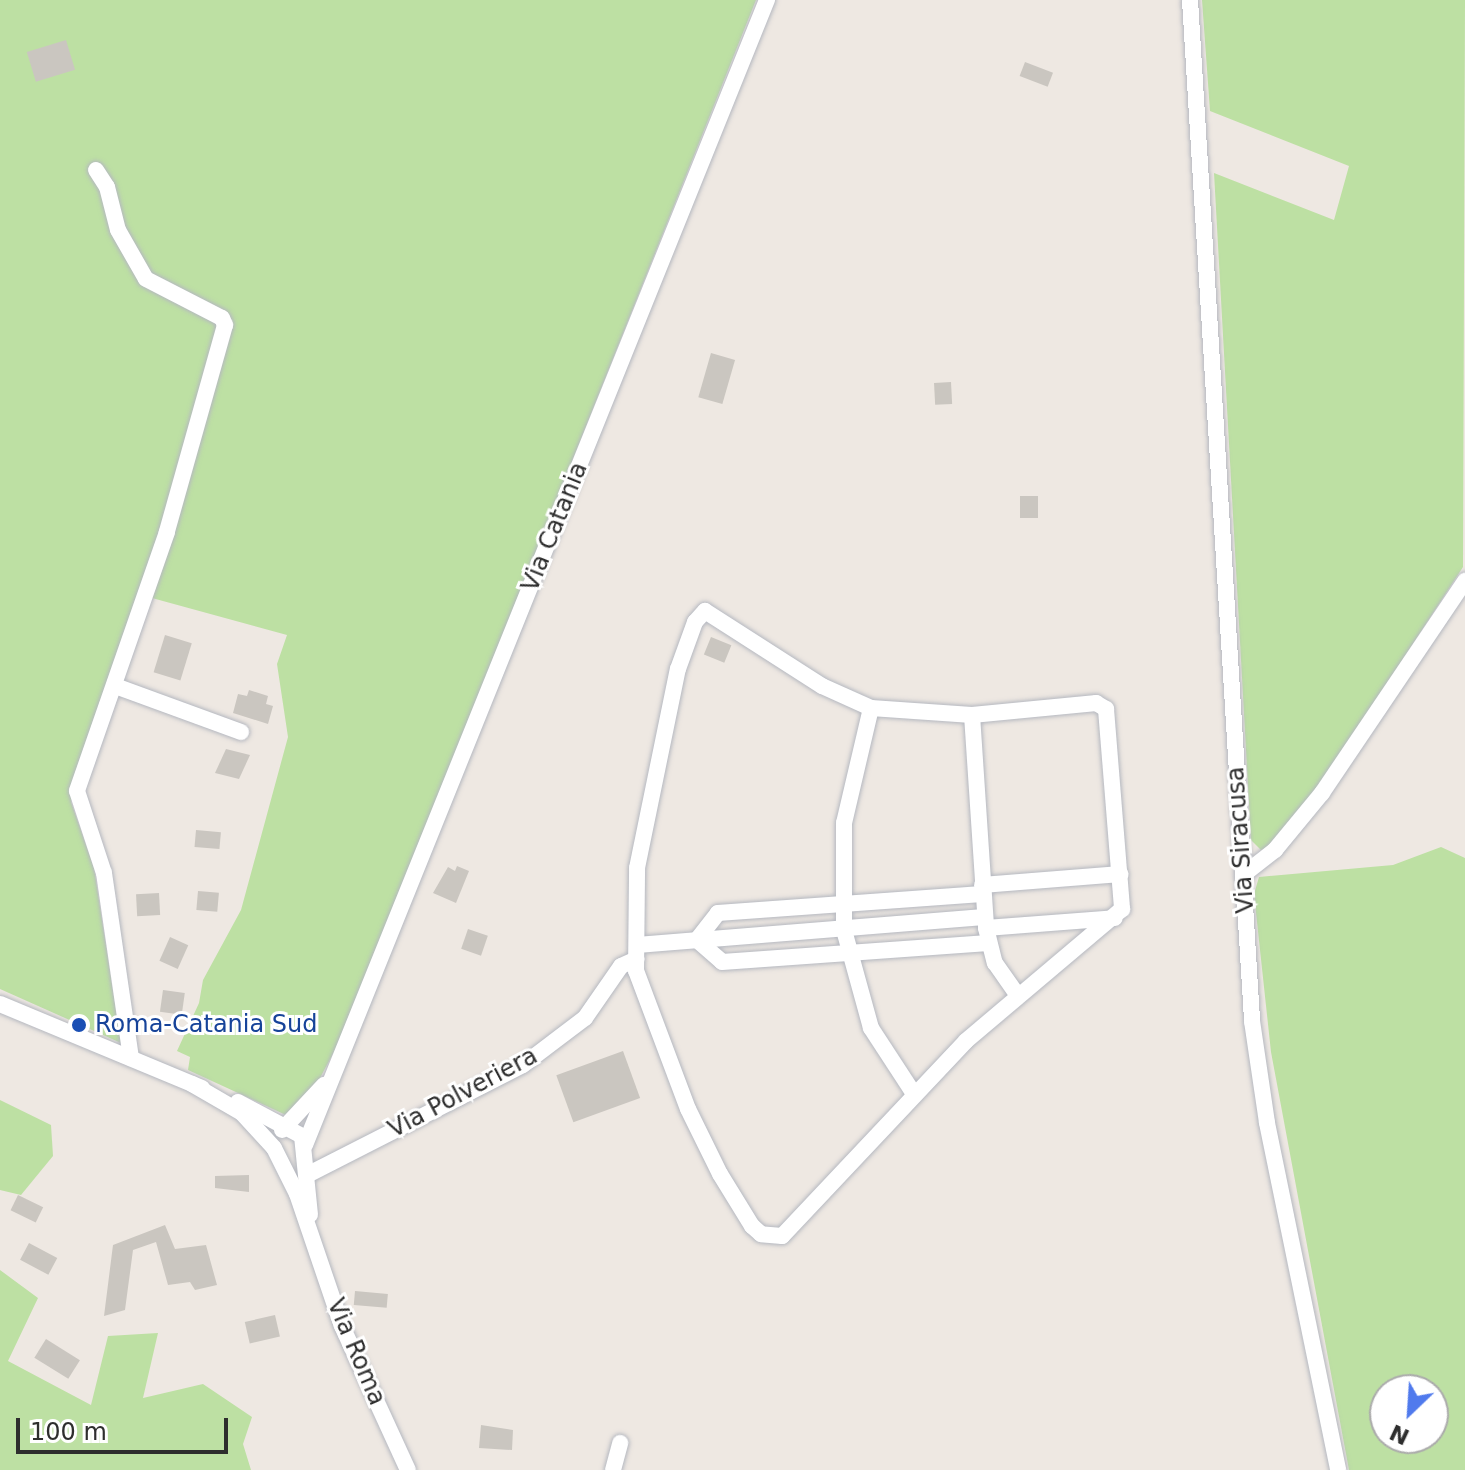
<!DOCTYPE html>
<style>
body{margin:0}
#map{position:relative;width:1465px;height:1470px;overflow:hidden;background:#eee8e2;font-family:"DejaVu Sans",sans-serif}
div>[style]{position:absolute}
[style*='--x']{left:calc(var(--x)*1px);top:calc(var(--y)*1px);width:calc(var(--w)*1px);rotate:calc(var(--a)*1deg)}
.green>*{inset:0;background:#bde0a3}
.building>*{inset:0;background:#cac6c0;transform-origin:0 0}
.roads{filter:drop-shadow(0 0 2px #b5b8c0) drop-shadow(0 0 2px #b5b8c0)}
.minor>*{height:16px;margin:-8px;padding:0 8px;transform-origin:8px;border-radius:8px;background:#fff}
.dots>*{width:22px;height:22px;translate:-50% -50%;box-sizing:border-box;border:4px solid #fff;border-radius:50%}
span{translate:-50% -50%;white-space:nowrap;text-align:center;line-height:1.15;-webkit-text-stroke:6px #fff;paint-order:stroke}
.street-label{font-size:24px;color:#2e2e2e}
.transit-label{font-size:24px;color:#164399}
.left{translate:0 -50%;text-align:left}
.north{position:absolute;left:1369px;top:1374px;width:80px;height:80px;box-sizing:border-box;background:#fff;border:2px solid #ababab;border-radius:50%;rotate:205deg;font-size:22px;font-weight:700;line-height:32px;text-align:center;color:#2e2e2e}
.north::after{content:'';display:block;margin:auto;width:28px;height:36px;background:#507aed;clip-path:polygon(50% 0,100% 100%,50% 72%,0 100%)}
.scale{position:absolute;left:16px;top:1418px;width:212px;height:36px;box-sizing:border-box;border:4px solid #2e2e2e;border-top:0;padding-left:10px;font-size:24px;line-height:28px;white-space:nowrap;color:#2e2e2e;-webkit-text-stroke:6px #fff;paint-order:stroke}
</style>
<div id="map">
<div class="green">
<i style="clip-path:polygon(0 0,756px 0,344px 1033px,312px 1093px,288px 1116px,188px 1070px,190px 1057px,177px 1051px,199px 1003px,203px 980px,241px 910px,288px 737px,277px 664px,287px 635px,141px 595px,71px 802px,94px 868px,121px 1043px,0 989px)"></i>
<i style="clip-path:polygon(1202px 0,1465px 0,1463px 567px,1318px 789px,1268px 848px,1261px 850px,1251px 840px,1214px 173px,1334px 220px,1349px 166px,1210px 111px)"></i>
<i style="clip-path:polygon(evenodd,1441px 847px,1465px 858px,1465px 1470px,1349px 1470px,1271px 1052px,1254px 894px,1259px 877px,1393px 865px,1441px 847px,1385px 1390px,1433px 1390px,1433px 1438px,1385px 1438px,1385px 1390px)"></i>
<i style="clip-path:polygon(0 1100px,51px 1125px,53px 1156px,21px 1195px,0 1190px)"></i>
<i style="clip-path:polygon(0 1270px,38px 1298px,8px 1361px,91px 1405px,108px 1336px,158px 1333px,143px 1398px,203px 1384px,252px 1417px,243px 1444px,251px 1470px,0 1470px)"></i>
</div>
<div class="building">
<i style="left:66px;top:40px;width:31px;height:41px;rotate:73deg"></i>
<i style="left:1025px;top:62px;width:30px;height:15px;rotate:21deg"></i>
<i style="left:711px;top:353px;width:25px;height:46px;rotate:16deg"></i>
<i style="left:951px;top:382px;width:22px;height:17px;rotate:87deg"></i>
<i style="left:1020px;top:496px;width:18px;height:22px"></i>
<i style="left:165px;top:635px;width:28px;height:39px;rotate:17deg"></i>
<i style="left:711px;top:637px;width:22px;height:19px;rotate:22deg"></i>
<i style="clip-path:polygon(249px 690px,268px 696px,266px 704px,273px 706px,268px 724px,233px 713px,238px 694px,247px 696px)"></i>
<i style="clip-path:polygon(226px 749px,250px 755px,239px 779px,215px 773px)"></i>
<i style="left:196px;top:830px;width:25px;height:17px;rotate:5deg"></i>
<i style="clip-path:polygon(457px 866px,469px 871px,456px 903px,433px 893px,448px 867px,455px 871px)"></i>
<i style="left:198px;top:891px;width:21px;height:19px;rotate:5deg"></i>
<i style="left:159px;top:893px;width:22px;height:23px;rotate:87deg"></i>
<i style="left:468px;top:929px;width:21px;height:21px;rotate:19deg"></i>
<i style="left:170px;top:937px;width:20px;height:26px;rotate:24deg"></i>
<i style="left:163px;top:990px;width:22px;height:22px;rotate:8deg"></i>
<i style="left:623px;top:1051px;width:50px;height:71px;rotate:70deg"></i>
<i style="clip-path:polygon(249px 1175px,249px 1192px,215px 1188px,215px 1176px)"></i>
<i style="left:18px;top:1195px;width:28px;height:17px;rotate:26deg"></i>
<i style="clip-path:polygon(165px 1225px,175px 1249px,206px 1245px,217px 1285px,195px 1290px,190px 1282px,168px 1285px,156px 1242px,133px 1250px,125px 1310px,104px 1316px,113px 1245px)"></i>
<i style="left:29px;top:1243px;width:32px;height:19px;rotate:28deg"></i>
<i style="left:355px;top:1291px;width:33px;height:14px;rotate:5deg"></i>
<i style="left:275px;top:1315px;width:22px;height:31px;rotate:77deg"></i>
<i style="left:46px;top:1339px;width:40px;height:22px;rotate:32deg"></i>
<i style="clip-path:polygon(481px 1425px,513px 1430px,512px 1450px,479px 1448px)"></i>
</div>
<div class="roads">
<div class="minor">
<i style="--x:1190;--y:0;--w:1023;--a:86.52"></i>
<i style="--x:1252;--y:1021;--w:103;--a:81.6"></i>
<i style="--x:1267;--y:1123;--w:354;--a:78.4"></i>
<i style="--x:96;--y:170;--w:20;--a:57"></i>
<i style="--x:107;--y:187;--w:44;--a:75.7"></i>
<i style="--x:118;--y:230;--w:56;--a:60.3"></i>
<i style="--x:146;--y:279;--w:85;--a:27.2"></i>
<i style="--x:222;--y:318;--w:8;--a:67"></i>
<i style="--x:225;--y:325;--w:215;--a:105.7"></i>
<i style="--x:167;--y:532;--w:274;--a:109.2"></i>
<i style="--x:77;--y:791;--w:86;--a:71.8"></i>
<i style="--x:104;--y:873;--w:187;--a:81.7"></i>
<i style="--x:705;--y:611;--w:139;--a:32.7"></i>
<i style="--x:822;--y:686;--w:54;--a:24.2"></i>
<i style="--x:871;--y:708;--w:101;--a:4"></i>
<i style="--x:972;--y:715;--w:125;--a:-5.5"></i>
<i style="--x:1096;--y:703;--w:12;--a:31"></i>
<i style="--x:1106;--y:709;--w:201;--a:85.4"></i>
<i style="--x:1122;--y:909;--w:204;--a:139.8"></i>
<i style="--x:966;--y:1041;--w:268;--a:133.3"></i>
<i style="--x:782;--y:1236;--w:21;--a:-175"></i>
<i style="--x:761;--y:1234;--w:12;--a:-138"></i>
<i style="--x:752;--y:1226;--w:61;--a:-121.6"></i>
<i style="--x:720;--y:1174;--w:72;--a:-116.2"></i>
<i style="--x:688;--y:1109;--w:147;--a:-110.6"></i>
<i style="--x:636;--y:971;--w:103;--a:-89.4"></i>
<i style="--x:637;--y:868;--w:203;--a:-78.4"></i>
<i style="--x:678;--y:669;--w:50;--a:-70.1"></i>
<i style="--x:695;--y:622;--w:15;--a:-48"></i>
<i style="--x:118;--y:687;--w:131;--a:20.1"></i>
<i style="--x:871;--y:708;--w:118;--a:103.2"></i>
<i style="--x:844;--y:823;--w:107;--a:90"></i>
<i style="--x:844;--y:930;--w:102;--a:74.6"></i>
<i style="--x:871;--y:1028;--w:79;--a:56.9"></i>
<i style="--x:972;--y:715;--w:213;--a:86.2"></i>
<i style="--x:986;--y:928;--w:36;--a:76"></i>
<i style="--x:995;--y:963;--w:39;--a:55"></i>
<i style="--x:1243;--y:875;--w:41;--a:-38"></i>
<i style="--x:1275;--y:850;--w:74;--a:-50.5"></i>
<i style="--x:1322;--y:793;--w:256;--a:-56"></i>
<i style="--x:982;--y:885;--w:139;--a:-4.5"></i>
<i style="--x:982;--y:894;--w:265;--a:175.9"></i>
<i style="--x:718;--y:913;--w:34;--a:128"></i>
<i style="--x:697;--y:940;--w:33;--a:41"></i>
<i style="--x:722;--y:962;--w:267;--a:-4.1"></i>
<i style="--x:986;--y:928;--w:129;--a:-4.4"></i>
<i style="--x:637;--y:945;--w:348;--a:-4.6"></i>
<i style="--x:0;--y:1004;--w:219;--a:22.6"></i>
<i style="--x:192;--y:1084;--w:58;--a:30.1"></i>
<i style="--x:242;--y:1113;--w:47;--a:47.6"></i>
<i style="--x:274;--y:1148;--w:51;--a:63.4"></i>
<i style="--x:297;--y:1194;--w:139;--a:71.2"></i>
<i style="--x:342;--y:1326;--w:158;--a:65.4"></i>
<i style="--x:238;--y:1102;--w:72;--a:28"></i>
<i style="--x:302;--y:1136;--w:79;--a:84.2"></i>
<i style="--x:282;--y:1130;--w:62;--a:-47"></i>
<i style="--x:305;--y:1145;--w:1235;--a:-68.03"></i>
<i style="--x:307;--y:1175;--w:242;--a:-27"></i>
<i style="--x:523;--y:1065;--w:78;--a:-37.2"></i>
<i style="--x:585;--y:1018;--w:63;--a:-55.3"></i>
<i style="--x:621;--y:966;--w:17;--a:-24"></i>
<i style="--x:613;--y:1470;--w:28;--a:-75"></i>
</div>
</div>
<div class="dots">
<i style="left:79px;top:1025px;background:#1a4fb4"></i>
</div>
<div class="street-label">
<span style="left:555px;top:527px;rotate:-68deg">Via Catania</span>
<span style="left:1241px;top:840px;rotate:-94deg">Via Siracusa</span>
<span style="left:463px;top:1093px;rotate:-28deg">Via Polveriera</span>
<span style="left:356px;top:1352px;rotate:67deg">Via Roma</span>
</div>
<div class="transit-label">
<span class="left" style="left:95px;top:1025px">Roma-Catania Sud</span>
</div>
<div class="north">N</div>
<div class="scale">100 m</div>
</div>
